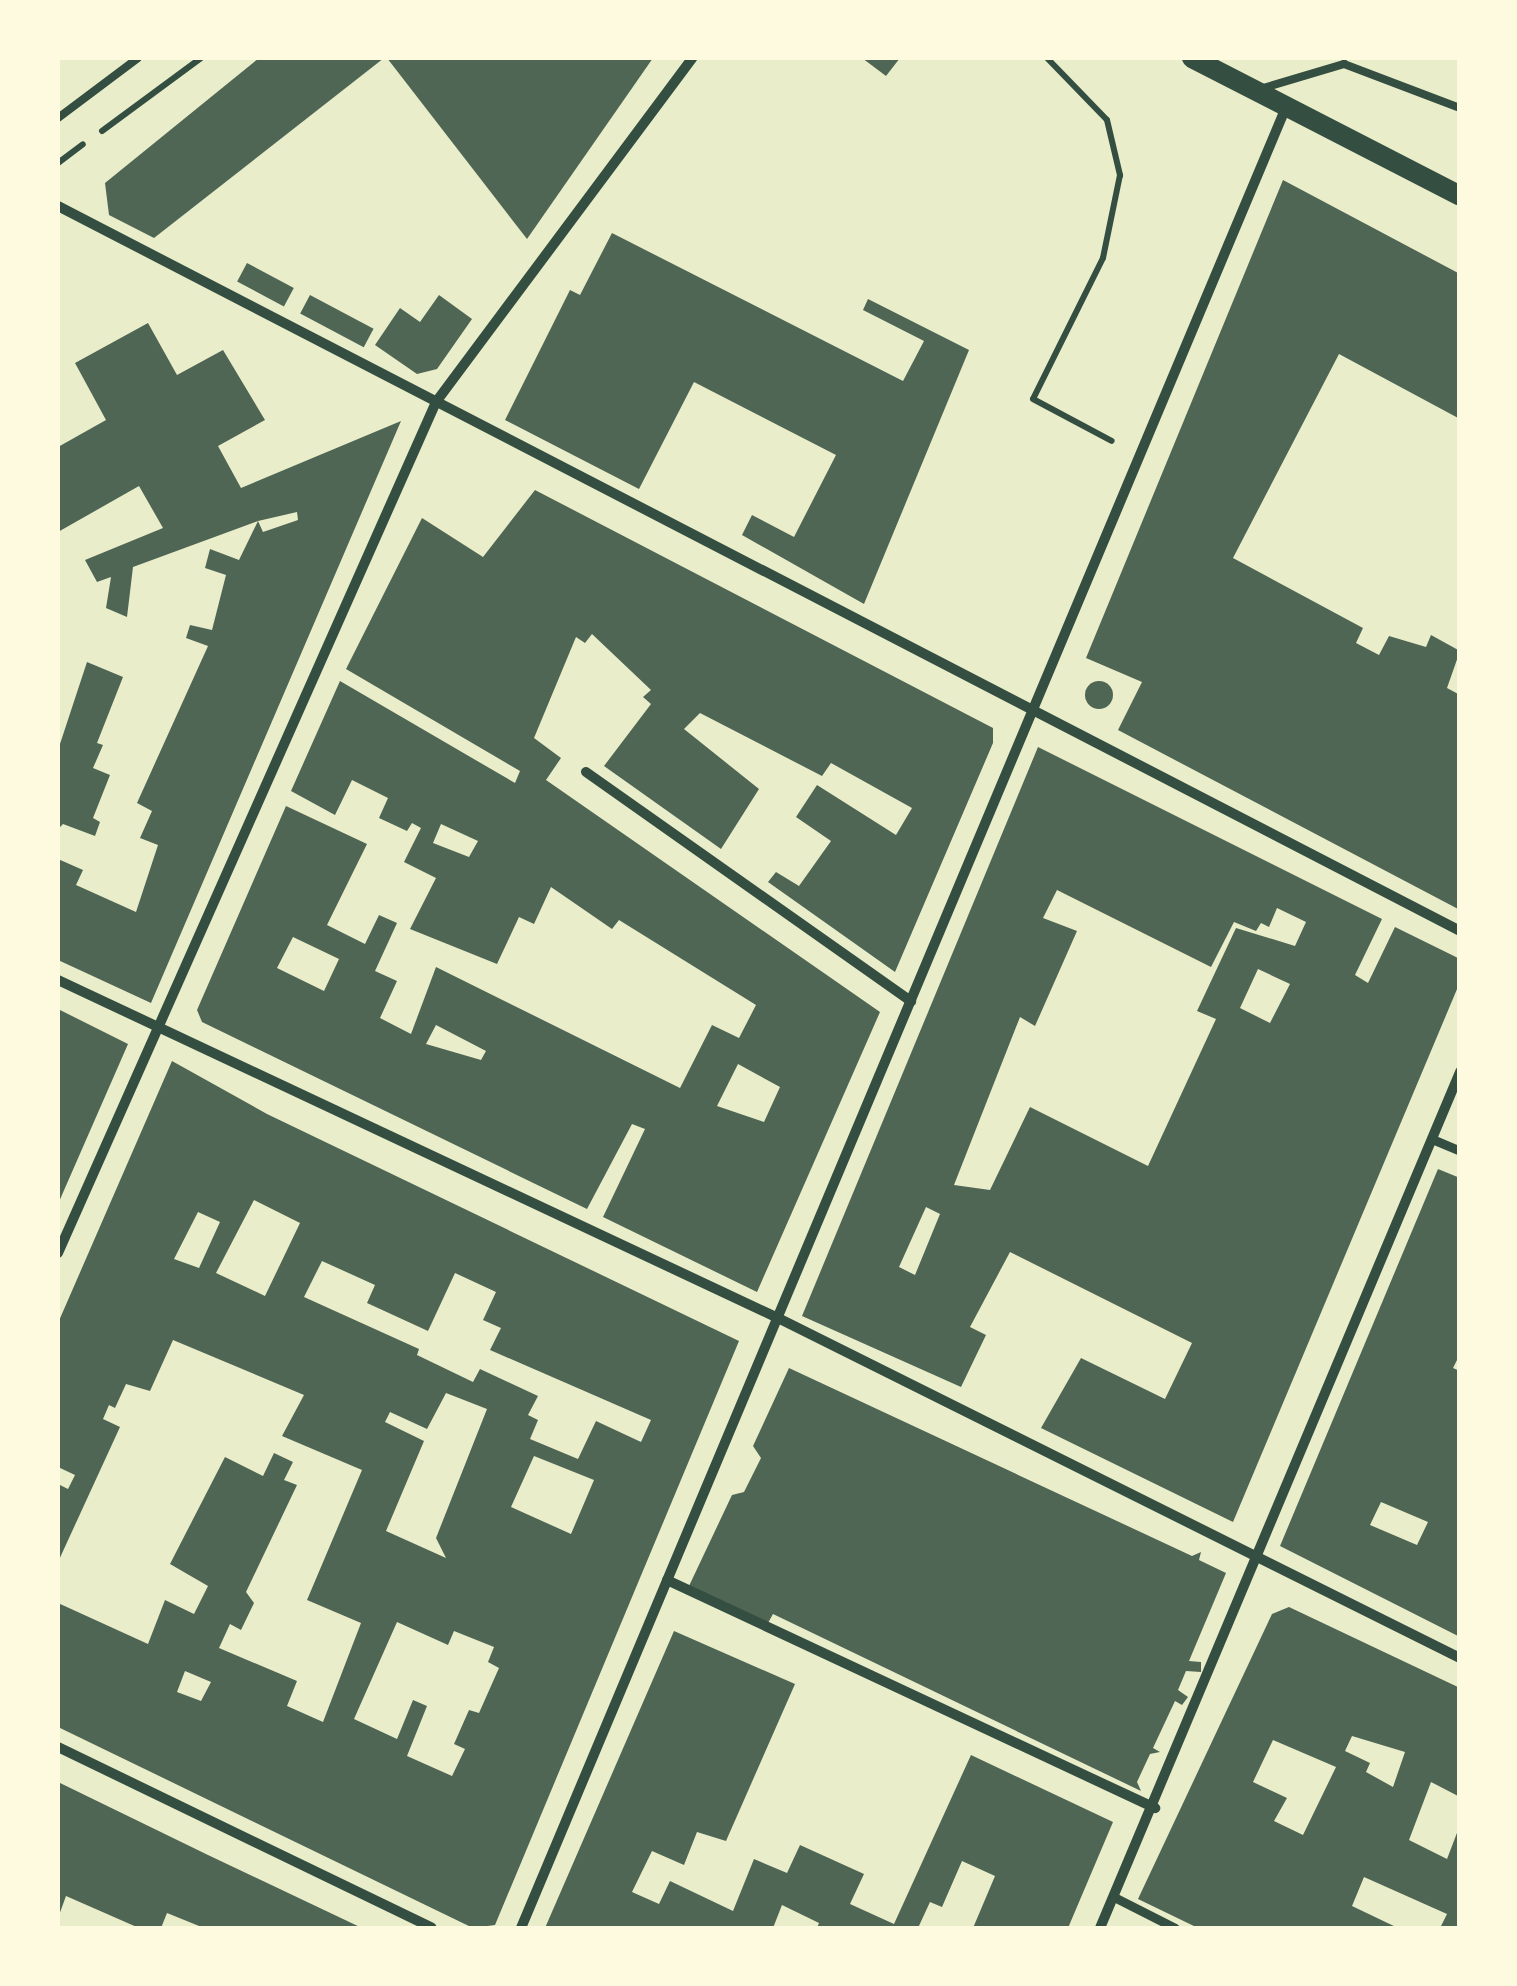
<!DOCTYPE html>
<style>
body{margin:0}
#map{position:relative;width:1517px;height:1986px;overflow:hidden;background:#e9edc9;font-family:"Golos Text",sans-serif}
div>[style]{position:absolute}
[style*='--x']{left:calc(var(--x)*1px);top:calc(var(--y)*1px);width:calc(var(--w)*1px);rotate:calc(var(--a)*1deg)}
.building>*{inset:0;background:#4f6655;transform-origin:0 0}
.round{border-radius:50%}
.path>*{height:6px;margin:-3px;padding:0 3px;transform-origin:3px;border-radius:3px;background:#344e41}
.service>*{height:8px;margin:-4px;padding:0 4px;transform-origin:4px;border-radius:4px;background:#344e41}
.pedestrian>*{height:9px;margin:-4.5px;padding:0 4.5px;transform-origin:4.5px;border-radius:4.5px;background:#344e41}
.minor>*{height:10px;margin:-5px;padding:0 5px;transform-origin:5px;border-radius:5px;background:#344e41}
.secondary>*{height:20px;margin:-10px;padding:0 10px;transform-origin:10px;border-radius:10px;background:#344e41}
span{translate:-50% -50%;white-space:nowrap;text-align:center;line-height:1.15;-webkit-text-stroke:10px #fefae0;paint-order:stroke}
.frame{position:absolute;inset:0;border:60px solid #fefae0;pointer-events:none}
</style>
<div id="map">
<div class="building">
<i style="clip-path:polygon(259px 58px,384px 58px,154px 238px,109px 215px,105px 183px)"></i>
<i style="clip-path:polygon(387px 58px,653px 58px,527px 239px)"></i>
<i style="clip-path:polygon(862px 58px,900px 58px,886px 76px)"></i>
<i style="clip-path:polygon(1283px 180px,1460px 274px,1460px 419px,1339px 354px,1233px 558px,1363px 628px,1356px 643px,1379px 655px,1389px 636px,1426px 647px,1431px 635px,1460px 651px,1447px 688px,1460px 695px,1460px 910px,1118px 730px,1142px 682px,1086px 658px)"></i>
<i style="clip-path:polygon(612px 233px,903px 381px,924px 341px,863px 310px,868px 299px,969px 350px,864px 604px,742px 535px,752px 515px,794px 537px,836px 455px,694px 382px,639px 489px,505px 420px,570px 290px,580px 295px)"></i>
<i style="left:247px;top:263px;width:53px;height:21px;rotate:28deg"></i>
<i style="left:310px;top:295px;width:72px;height:21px;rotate:28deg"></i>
<i style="clip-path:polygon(439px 295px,472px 319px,437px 369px,417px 374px,375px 345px,400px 308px,420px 322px)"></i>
<i style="clip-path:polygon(evenodd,148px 323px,177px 375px,223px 350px,265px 420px,218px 446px,241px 488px,401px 421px,151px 1003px,58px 960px,58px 859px,83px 870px,76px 885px,136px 912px,158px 845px,140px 838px,152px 811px,137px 803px,208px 646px,186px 638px,190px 625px,212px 630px,226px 575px,205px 568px,210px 549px,239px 560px,258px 521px,133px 567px,127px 617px,106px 608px,111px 577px,97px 582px,85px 560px,163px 528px,139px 486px,58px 532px,58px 447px,106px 420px,75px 363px,148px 323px,297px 512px,298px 520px,263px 532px,258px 521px,297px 512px)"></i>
<i style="clip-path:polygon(evenodd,535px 490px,993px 728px,993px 743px,895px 972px,768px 882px,776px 872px,799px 886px,831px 841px,796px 817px,817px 785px,896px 835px,912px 808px,831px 763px,822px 776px,700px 713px,684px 729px,759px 789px,721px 849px,604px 766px,651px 704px,643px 697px,651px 690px,592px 634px,585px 643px,576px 637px,534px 738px,561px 758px,546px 780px,880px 1012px,757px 1292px,603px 1217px,645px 1129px,632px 1124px,587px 1209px,202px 1022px,197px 1010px,286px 806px,367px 844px,327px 925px,365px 944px,379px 915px,397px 923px,375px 971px,397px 981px,380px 1018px,411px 1034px,436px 967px,680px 1088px,712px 1025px,739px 1038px,756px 1005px,619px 920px,612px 929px,551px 887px,534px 924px,519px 917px,497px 964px,410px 929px,436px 878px,404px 862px,421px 828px,412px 823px,407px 831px,379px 818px,388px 798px,352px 780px,335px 815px,291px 791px,340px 681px,515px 783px,520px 771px,346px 669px,422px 518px,483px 557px,535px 490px,441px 824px,478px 841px,469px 857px,433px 843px,441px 824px,535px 490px,293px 937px,339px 959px,324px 991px,277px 968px,293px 937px,535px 490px,436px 1025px,486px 1051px,481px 1060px,426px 1044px,436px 1025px,535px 490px,738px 1064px,780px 1087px,764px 1122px,717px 1106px,738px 1064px)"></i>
<i style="clip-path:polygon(87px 662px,123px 677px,97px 743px,103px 745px,93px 768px,110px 775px,93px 818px,100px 822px,95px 836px,63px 824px,58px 829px,58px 750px)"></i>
<i class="round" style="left:1085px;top:681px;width:28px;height:28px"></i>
<i style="clip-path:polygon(evenodd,1038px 747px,1382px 919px,1355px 975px,1368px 983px,1395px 927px,1460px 959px,1460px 982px,1233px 1522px,1041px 1428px,1081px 1358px,1165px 1399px,1192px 1343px,1010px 1252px,970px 1327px,986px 1335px,961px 1387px,802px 1316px,1038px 747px,1057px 890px,1211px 967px,1234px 922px,1256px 931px,1261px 923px,1269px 927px,1277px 908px,1306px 922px,1295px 946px,1236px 928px,1197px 1011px,1216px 1019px,1148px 1166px,1030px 1107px,990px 1190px,954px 1185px,1020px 1017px,1035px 1026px,1077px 931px,1043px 918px,1057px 890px,1038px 747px,1258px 969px,1290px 984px,1270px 1023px,1240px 1008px,1258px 969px,1038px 747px,926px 1207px,940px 1214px,915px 1275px,899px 1267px,926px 1207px)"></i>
<i style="clip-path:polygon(58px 1009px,128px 1044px,58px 1204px)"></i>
<i style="clip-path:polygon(evenodd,172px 1061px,267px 1114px,739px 1341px,495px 1925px,473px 1928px,58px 1727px,58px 1603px,148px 1644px,165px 1600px,194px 1614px,208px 1586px,170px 1564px,225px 1457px,263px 1476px,274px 1453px,293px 1462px,284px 1480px,297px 1485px,246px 1592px,254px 1603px,241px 1630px,230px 1624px,219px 1648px,297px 1681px,287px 1706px,323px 1722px,361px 1623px,307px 1600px,362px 1470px,282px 1436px,304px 1395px,173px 1340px,150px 1391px,126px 1384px,115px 1408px,109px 1405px,103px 1419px,120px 1427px,58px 1562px,58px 1484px,68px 1489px,75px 1475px,58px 1467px,58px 1323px,172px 1061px,254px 1200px,300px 1223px,265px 1296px,216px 1273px,254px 1200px,172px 1061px,198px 1212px,220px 1222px,199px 1268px,174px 1259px,198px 1212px,172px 1061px,322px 1261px,375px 1285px,367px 1303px,428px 1331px,455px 1273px,496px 1292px,483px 1320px,501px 1328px,490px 1350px,651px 1420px,641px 1442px,596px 1421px,578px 1459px,530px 1439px,538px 1420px,528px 1415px,538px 1396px,480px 1369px,473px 1382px,417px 1355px,419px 1349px,304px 1297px,322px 1261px,172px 1061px,446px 1393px,487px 1409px,436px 1538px,446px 1558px,386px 1531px,424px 1441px,385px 1422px,390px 1412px,427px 1429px,446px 1393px,172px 1061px,534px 1456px,594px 1480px,571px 1534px,511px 1507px,534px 1456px,172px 1061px,397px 1622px,448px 1645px,454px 1631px,494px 1647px,488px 1662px,499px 1668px,479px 1713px,469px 1710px,454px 1744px,465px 1749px,452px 1776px,407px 1756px,427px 1706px,413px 1700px,397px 1739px,354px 1719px,397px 1622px,172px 1061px,185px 1671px,211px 1682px,201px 1701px,177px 1692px,185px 1671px)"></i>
<i style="clip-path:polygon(evenodd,1438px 1169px,1460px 1178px,1460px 1354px,1453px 1368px,1460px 1371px,1460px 1637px,1280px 1546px,1438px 1169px,1381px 1502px,1428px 1522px,1417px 1545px,1370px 1525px,1381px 1502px)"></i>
<i style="clip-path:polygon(789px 1368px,1192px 1556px,1201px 1552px,1199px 1560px,1226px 1573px,1189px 1661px,1201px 1662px,1201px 1672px,1186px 1671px,1178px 1690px,1188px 1697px,1182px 1705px,1175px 1701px,1153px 1748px,1160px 1752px,1150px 1754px,1137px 1782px,1141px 1791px,773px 1614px,768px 1623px,689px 1586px,732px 1495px,744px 1492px,761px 1458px,753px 1446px)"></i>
<i style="clip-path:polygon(evenodd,1289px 1607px,1460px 1688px,1460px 1797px,1431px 1782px,1409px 1840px,1447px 1859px,1460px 1825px,1460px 1928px,1440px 1928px,1447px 1914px,1364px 1877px,1352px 1906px,1398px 1928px,1198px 1928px,1138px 1899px,1272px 1614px,1289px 1607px,1352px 1736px,1405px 1752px,1393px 1787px,1366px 1772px,1370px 1763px,1345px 1751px,1352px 1736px,1289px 1607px,1273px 1740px,1336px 1767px,1303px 1835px,1274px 1821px,1287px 1798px,1253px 1782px,1273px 1740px)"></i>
<i style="clip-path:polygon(674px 1631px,795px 1684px,726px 1841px,697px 1832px,684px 1865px,652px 1851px,632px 1892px,659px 1904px,670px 1881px,733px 1911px,754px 1859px,787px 1873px,800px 1845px,864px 1874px,850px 1904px,894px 1924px,971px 1755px,1113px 1822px,1068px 1928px,973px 1928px,995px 1876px,962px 1861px,942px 1907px,930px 1902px,918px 1928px,817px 1928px,819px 1923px,782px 1905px,773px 1928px,545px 1928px)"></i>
<i style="clip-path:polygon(58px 1782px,208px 1855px,362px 1928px,204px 1928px,167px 1913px,161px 1928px,139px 1928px,66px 1896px,58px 1918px)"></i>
</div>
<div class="path">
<i style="--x:1047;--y:58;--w:86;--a:45.9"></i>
<i style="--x:1107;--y:120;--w:57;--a:76.7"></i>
<i style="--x:1120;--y:175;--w:85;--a:101.6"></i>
<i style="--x:1103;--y:258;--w:157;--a:116.4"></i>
<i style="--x:1033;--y:399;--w:89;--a:28"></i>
<i style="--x:102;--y:131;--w:123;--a:-36.4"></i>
<i style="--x:58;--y:163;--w:31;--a:-37"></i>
</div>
<div class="service">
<i style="--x:1260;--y:89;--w:88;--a:-16.6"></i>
<i style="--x:1344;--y:64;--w:124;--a:20.8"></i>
<i style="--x:58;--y:118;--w:100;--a:-36.9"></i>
</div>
<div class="pedestrian">
<i style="--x:1432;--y:1139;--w:30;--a:23"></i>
<i style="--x:1114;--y:1897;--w:68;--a:26.9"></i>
</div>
<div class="minor">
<i style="--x:58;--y:206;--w:1578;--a:27.34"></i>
<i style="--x:586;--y:772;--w:398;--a:35.2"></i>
<i style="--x:58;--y:980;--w:795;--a:25.15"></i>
<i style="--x:778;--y:1318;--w:762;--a:26.5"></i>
<i style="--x:58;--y:1253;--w:931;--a:-66.05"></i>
<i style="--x:436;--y:402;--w:429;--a:-53.3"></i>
<i style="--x:667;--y:1580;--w:539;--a:25.04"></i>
<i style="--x:58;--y:1747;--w:415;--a:25.8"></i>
<i style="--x:521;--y:1928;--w:1975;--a:-67.21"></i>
<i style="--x:1100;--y:1928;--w:929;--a:-67.19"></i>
</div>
<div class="secondary">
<i style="--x:1192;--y:58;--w:301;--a:27.2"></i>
</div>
<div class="frame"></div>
</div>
